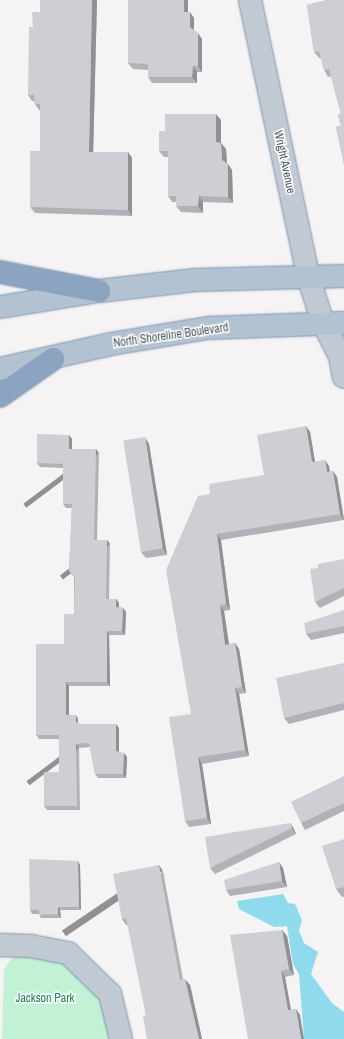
<!DOCTYPE html>
<style>
body{margin:0}
#map{position:relative;width:344px;height:1039px;overflow:hidden;background:#f5f3f3;font-family:"Archivo Narrow",sans-serif}
div>[style]{position:absolute}
[style*='--x']{left:calc(var(--x)*1px);top:calc(var(--y)*1px);width:calc(var(--w)*1px);rotate:calc(var(--a)*1deg)}
.green>*{inset:0;background:#c3f1d5}
.water>*{inset:0;background:#90daee}
.roads{filter:drop-shadow(0 0 1px #7690ad) drop-shadow(0 0 1px #7690ad)}
.minor>*{height:22px;margin:-11px;padding:0 11px;transform-origin:11px;border-radius:11px;background:#c1cad2}
.major>*{height:22px;margin:-11px;padding:0 11px;transform-origin:11px;border-radius:11px;background:#b3c2d1}
.highway>*{height:22px;margin:-11px;padding:0 11px;transform-origin:11px;border-radius:11px;background:#8ba5c1}
.wall>*{inset:0;background:#b0b2b7}
.shaded-wall>*{inset:0;background:#909195;transform-origin:0 0}
.building>*{inset:0;background:#cdcfd5;transform-origin:0 0}
span{translate:-50% -50%;white-space:nowrap;text-align:center;line-height:1.15;-webkit-text-stroke:3px #fff;paint-order:stroke}
.street-label{font-size:12px;color:#4a5661}
.park-label{font-size:12px;color:#17864f}
</style>
<div id="map">
<div class="green">
<i style="clip-path:polygon(29px 955px,66px 964px,99px 994px,113px 1039px,2px 1039px,4px 969px,12px 958px)"></i>
</div>
<div class="water">
<i style="clip-path:polygon(283px 894px,288px 903px,295px 904px,302px 920px,299px 931px,304px 943px,318px 952px,311px 974px,332px 1003px,344px 1012px,344px 1039px,304px 1039px,299px 974px,293px 964px,287px 926px,274px 927px,239px 909px,237px 901px)"></i>
</div>
<div class="roads">
<div class="minor">
<i style="--x:250;--y:0;--w:282;--a:78.1"></i>
<i style="--x:308;--y:276;--w:49;--a:72.3"></i>
<i style="--x:323;--y:323;--w:38;--a:63"></i>
<i style="--x:340;--y:357;--w:20;--a:79"></i>
<i style="--x:0;--y:945;--w:31;--a:2"></i>
<i style="--x:31;--y:946;--w:38;--a:11"></i>
<i style="--x:68;--y:953;--w:59;--a:44.3"></i>
<i style="--x:110;--y:994;--w:46;--a:76.3"></i>
</div>
<div class="major">
<i style="--x:0;--y:307;--w:100;--a:-9.2"></i>
<i style="--x:99;--y:291;--w:97;--a:-6.5"></i>
<i style="--x:195;--y:280;--w:149;--a:-1.5"></i>
<i style="--x:0;--y:369;--w:114;--a:-12.7"></i>
<i style="--x:111;--y:344;--w:98;--a:-9.4"></i>
<i style="--x:208;--y:328;--w:136;--a:-2.1"></i>
</div>
<div class="highway">
<i style="--x:0;--y:272;--w:101;--a:10.9"></i>
<i style="--x:0;--y:396;--w:65;--a:-34.9"></i>
</div>
</div>
<div class="wall">
<i style="clip-path:polygon(40px 0,97px 0,93px 152px,128px 152px,132px 158px,132px 216px,35px 213px,30px 207px,40px 151px,40px 110px,39px 110px,35px 104px,34px 101px,32px 101px,28px 95px,33px 27px,40px 12px)"></i>
<i style="clip-path:polygon(327px 0,344px 0,344px 164px,336px 127px,341px 126px,338px 115px,341px 114px,331px 76px,328px 77px,324px 70px,321px 58px,319px 58px,314px 52px,307px 5px)"></i>
<i style="clip-path:polygon(188px 12px,194px 18px,194px 30px,202px 39px,202px 72px,197px 72px,197px 83px,152px 83px,148px 77px,148px 70px,133px 69px,128px 63px)"></i>
<i style="clip-path:polygon(221px 120px,221px 143px,226px 149px,227px 163px,232px 170px,233px 203px,203px 202px,203px 213px,181px 212px,176px 206px,176px 202px,172px 202px,168px 196px,168px 157px,164px 157px,159px 151px,165px 131px)"></i>
<i style="clip-path:polygon(306px 426px,310px 432px,315px 462px,329px 466px,330px 472px,333px 471px,337px 477px,344px 520px,221px 540px,230px 610px,224px 611px,229px 644px,235px 643px,239px 649px,246px 693px,239px 694px,249px 756px,202px 764px,211px 824px,189px 827px,185px 821px,191px 714px,210px 494px,264px 475px)"></i>
<i style="clip-path:polygon(69px 435px,72px 439px,72px 449px,99px 453px,97px 540px,107px 540px,110px 544px,109px 599px,116px 599px,119px 603px,119px 607px,123px 608px,126px 612px,125px 635px,109px 635px,110px 686px,69px 686px,69px 715px,78px 719px,78px 723px,81px 724px,119px 728px,119px 752px,127px 757px,126px 778px,98px 778px,95px 774px,90px 747px,79px 748px,80px 810px,47px 810px,44px 806px,59px 772px,59px 739px,39px 739px,36px 735px,64px 644px,74px 614px,74px 577px,69px 571px,72px 508px,66px 508px,63px 504px,63px 468px,40px 467px,37px 463px)"></i>
<i style="clip-path:polygon(149px 444px,167px 555px,146px 558px,141px 552px)"></i>
<i style="clip-path:polygon(344px 559px,344px 596px,320px 608px,315px 602px,318px 568px)"></i>
<i style="clip-path:polygon(344px 610px,344px 633px,311px 640px,306px 634px)"></i>
<i style="clip-path:polygon(344px 663px,344px 710px,289px 724px,284px 718px)"></i>
<i style="clip-path:polygon(344px 776px,344px 811px,305px 830px,301px 823px)"></i>
<i style="clip-path:polygon(290px 823px,294px 829px,296px 834px,215px 874px,210px 868px)"></i>
<i style="clip-path:polygon(344px 839px,344px 897px,342px 897px,336px 889px)"></i>
<i style="clip-path:polygon(80px 865px,81px 910px,60px 910px,61px 918px,41px 918px,39px 914px,32px 914px,30px 910px)"></i>
<i style="clip-path:polygon(283px 868px,287px 887px,230px 896px,226px 890px)"></i>
<i style="clip-path:polygon(163px 871px,183px 979px,190px 985px,202px 1039px,147px 1039px,146px 1015px,128px 925px,126px 925px,122px 919px)"></i>
<i style="clip-path:polygon(282px 930px,287px 936px,294px 975px,285px 977px,291px 1010px,296px 1009px,300px 1015px,248px 1039px)"></i>
</div>
<div class="shaded-wall">
<i style="clip-path:polygon(92px 0,97px 0,93px 158px,89px 152px)"></i>
<i style="clip-path:polygon(184px 0,188px 0,188px 18px,184px 12px)"></i>
<i style="clip-path:polygon(190px 12px,194px 18px,194px 33px,190px 27px)"></i>
<i style="clip-path:polygon(198px 33px,202px 39px,202px 72px,198px 66px)"></i>
<i style="clip-path:polygon(193px 66px,197px 72px,197px 83px,192px 77px)"></i>
<i style="clip-path:polygon(216px 114px,221px 120px,221px 149px,216px 142px)"></i>
<i style="clip-path:polygon(221px 143px,226px 149px,227px 166px,222px 160px)"></i>
<i style="clip-path:polygon(128px 152px,132px 158px,132px 216px,128px 210px)"></i>
<i style="clip-path:polygon(228px 164px,232px 170px,233px 203px,228px 197px)"></i>
<i style="clip-path:polygon(199px 196px,203px 202px,203px 213px,198px 206px)"></i>
<i style="clip-path:polygon(306px 426px,310px 432px,316px 468px,312px 462px)"></i>
<i style="clip-path:polygon(69px 435px,72px 439px,72px 453px,69px 449px)"></i>
<i style="clip-path:polygon(145px 437px,149px 444px,167px 555px,163px 549px)"></i>
<i style="left:96px;top:449px;width:5px;height:91px;rotate:53deg"></i>
<i style="clip-path:polygon(325px 460px,329px 466px,331px 478px,327px 472px)"></i>
<i style="clip-path:polygon(333px 471px,337px 477px,344px 520px,340px 514px)"></i>
<i style="clip-path:polygon(217px 534px,221px 540px,230px 610px,226px 604px)"></i>
<i style="left:107px;top:540px;width:5px;height:59px;rotate:53deg"></i>
<i style="clip-path:polygon(116px 599px,119px 603px,119px 611px,116px 607px)"></i>
<i style="clip-path:polygon(220px 605px,224px 611px,230px 651px,225px 645px)"></i>
<i style="clip-path:polygon(123px 608px,126px 612px,125px 635px,122px 631px)"></i>
<i style="clip-path:polygon(107px 631px,109px 635px,110px 686px,107px 682px)"></i>
<i style="clip-path:polygon(235px 643px,239px 649px,246px 693px,242px 687px)"></i>
<i style="clip-path:polygon(66px 682px,69px 686px,69px 719px,66px 715px)"></i>
<i style="clip-path:polygon(235px 688px,239px 694px,249px 756px,245px 750px)"></i>
<i style="clip-path:polygon(76px 715px,78px 719px,78px 726px,76px 722px)"></i>
<i style="clip-path:polygon(116px 724px,119px 728px,119px 755px,116px 751px)"></i>
<i style="left:76px;top:744px;width:5px;height:62px;rotate:53deg"></i>
<i style="clip-path:polygon(124px 753px,127px 757px,126px 778px,123px 774px)"></i>
<i style="clip-path:polygon(198px 757px,202px 764px,211px 824px,207px 818px)"></i>
<i style="clip-path:polygon(290px 823px,294px 829px,296px 834px,292px 828px)"></i>
<i style="clip-path:polygon(78px 861px,80px 865px,81px 910px,79px 907px)"></i>
<i style="clip-path:polygon(279px 862px,283px 868px,287px 887px,282px 881px)"></i>
<i style="left:159px;top:865px;width:7px;height:117px;rotate:56deg"></i>
<i style="clip-path:polygon(58px 907px,60px 910px,61px 918px,58px 914px)"></i>
<i style="clip-path:polygon(282px 930px,287px 936px,294px 975px,289px 969px)"></i>
<i style="clip-path:polygon(281px 971px,285px 977px,292px 1016px,288px 1010px)"></i>
<i style="clip-path:polygon(185px 979px,190px 985px,202px 1039px,199px 1039px)"></i>
<i style="clip-path:polygon(296px 1009px,300px 1015px,304px 1039px,301px 1039px)"></i>
</div>
<div class="building">
<i style="clip-path:polygon(40px 0,92px 0,89px 152px,128px 152px,128px 210px,30px 207px,30px 151px,40px 151px,40px 104px,35px 104px,34px 95px,28px 95px,29px 27px,33px 27px,32px 12px,40px 12px)"></i>
<i style="clip-path:polygon(128px 0,184px 0,184px 12px,190px 12px,190px 27px,198px 33px,198px 66px,193px 66px,192px 77px,148px 77px,148px 64px,128px 63px)"></i>
<i style="clip-path:polygon(327px 0,344px 0,344px 164px,336px 127px,341px 126px,338px 115px,341px 114px,329px 69px,324px 70px,319px 51px,314px 52px,307px 5px)"></i>
<i style="clip-path:polygon(165px 114px,216px 114px,216px 142px,221px 143px,222px 160px,228px 164px,228px 197px,199px 196px,198px 206px,176px 206px,176px 196px,168px 196px,168px 151px,159px 151px,159px 131px,165px 131px)"></i>
<i style="clip-path:polygon(306px 426px,312px 462px,325px 460px,327px 472px,333px 471px,340px 514px,217px 534px,226px 604px,220px 605px,225px 645px,235px 643px,242px 687px,235px 688px,245px 750px,198px 757px,207px 818px,185px 821px,169px 717px,191px 714px,166px 570px,198px 496px,210px 494px,209px 484px,264px 475px,257px 435px)"></i>
<i style="clip-path:polygon(37px 434px,69px 435px,69px 449px,96px 449px,94px 540px,107px 540px,106px 599px,116px 599px,116px 607px,123px 608px,122px 631px,107px 631px,107px 682px,66px 682px,66px 715px,76px 715px,76px 722px,81px 724px,116px 724px,116px 751px,124px 753px,123px 774px,95px 774px,89px 743px,76px 744px,77px 806px,44px 806px,44px 772px,59px 772px,59px 735px,36px 735px,36px 644px,64px 644px,64px 614px,74px 614px,75px 577px,69px 571px,72px 504px,63px 504px,63px 464px,37px 463px)"></i>
<i style="left:145px;top:437px;width:113px;height:22px;rotate:81deg"></i>
<i style="clip-path:polygon(344px 559px,344px 588px,315px 602px,310px 569px,318px 568px,318px 564px)"></i>
<i style="clip-path:polygon(344px 610px,344px 626px,306px 634px,304px 623px)"></i>
<i style="clip-path:polygon(344px 663px,344px 703px,284px 718px,276px 678px)"></i>
<i style="clip-path:polygon(344px 776px,344px 803px,301px 823px,291px 802px)"></i>
<i style="clip-path:polygon(290px 823px,292px 828px,210px 868px,205px 837px)"></i>
<i style="clip-path:polygon(344px 839px,344px 887px,336px 889px,322px 846px)"></i>
<i style="clip-path:polygon(29px 859px,78px 861px,79px 907px,58px 907px,58px 914px,39px 915px,39px 910px,30px 910px)"></i>
<i style="clip-path:polygon(279px 862px,282px 881px,226px 890px,224px 880px)"></i>
<i style="clip-path:polygon(159px 865px,180px 980px,185px 979px,199px 1039px,147px 1039px,143px 1016px,146px 1015px,126px 918px,122px 919px,113px 874px)"></i>
<i style="clip-path:polygon(282px 930px,289px 969px,281px 971px,288px 1010px,296px 1009px,301px 1039px,248px 1039px,230px 935px)"></i>
</div>
<div class="street-label">
<span style="left:284px;top:162px;rotate:78deg">Wright Avenue</span>
<span style="left:171px;top:336px;rotate:-8deg">North Shoreline Boulevard</span>
</div>
<div class="park-label">
<span style="left:45px;top:999px">Jackson Park</span>
</div>
</div>
